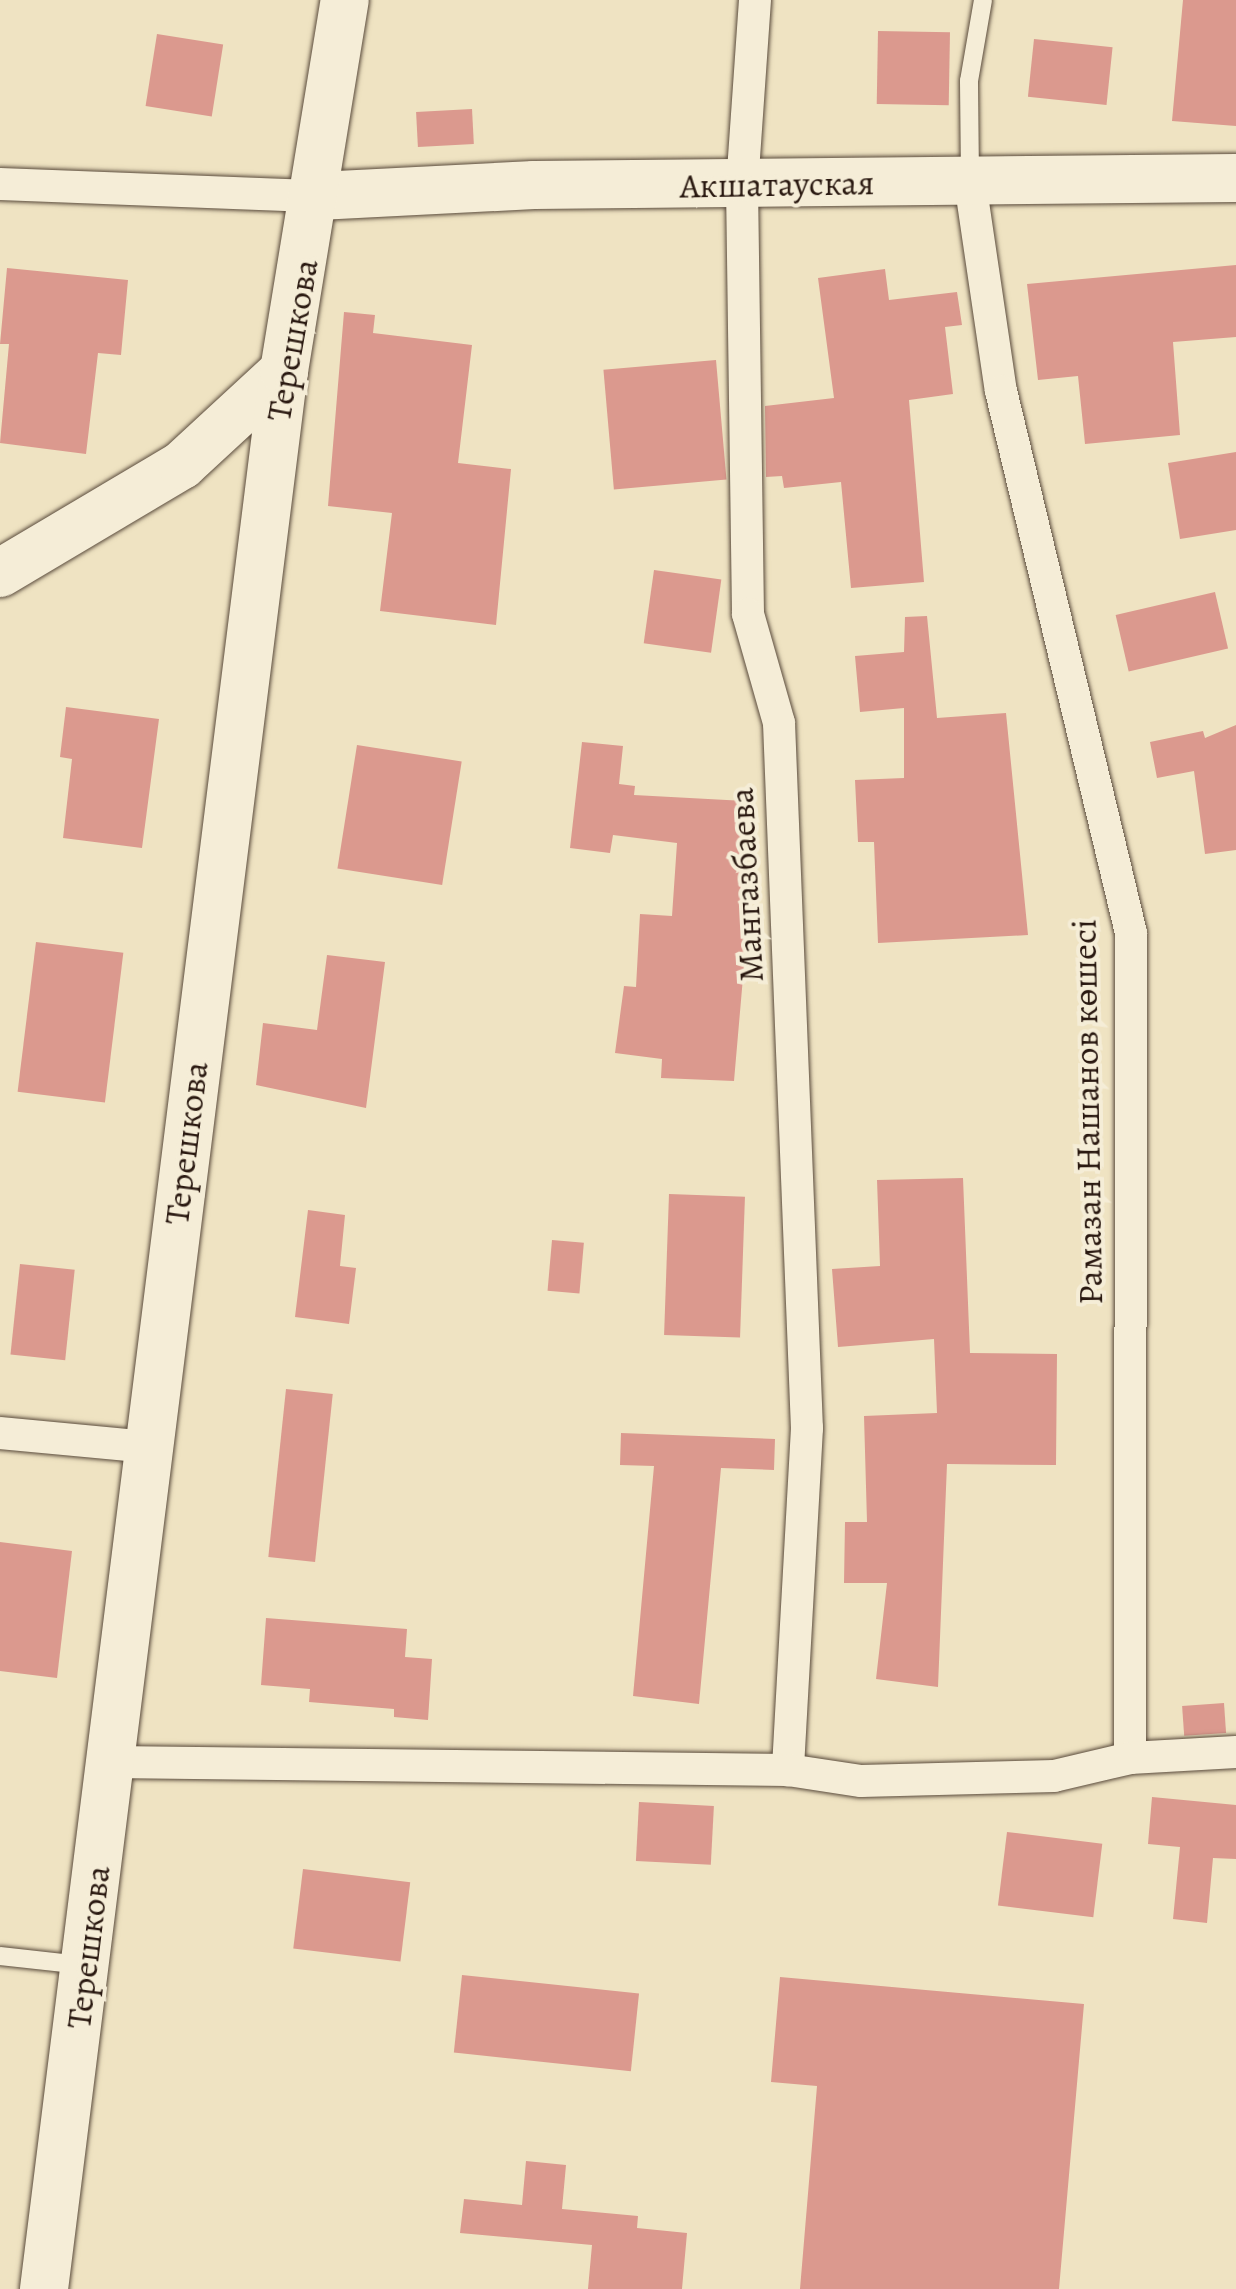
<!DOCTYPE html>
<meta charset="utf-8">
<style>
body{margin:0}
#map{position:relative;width:1236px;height:2289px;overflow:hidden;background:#efe3c2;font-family:Alegreya,serif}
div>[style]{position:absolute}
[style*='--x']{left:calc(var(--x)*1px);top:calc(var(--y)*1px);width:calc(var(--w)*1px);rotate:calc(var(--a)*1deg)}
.building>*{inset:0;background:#db998e;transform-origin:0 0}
.roads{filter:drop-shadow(0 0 2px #5a4b3c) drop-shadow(0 0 2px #5a4b3c)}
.lane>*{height:18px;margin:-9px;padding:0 9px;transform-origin:9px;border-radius:9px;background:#f5edd7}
.street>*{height:32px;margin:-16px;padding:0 16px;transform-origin:16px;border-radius:16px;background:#f5edd7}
.secondary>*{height:48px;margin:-24px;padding:0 24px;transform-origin:24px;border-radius:24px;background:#f5edd7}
span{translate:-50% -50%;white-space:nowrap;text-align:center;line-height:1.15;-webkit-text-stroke:8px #f5edd7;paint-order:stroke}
.street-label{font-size:35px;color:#291810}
</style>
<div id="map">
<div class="building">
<i style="clip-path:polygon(1183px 0,1236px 0,1236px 126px,1172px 121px)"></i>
<i style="left:878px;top:31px;width:72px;height:73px;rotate:1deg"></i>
<i style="left:157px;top:34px;width:67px;height:73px;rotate:9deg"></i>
<i style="left:1034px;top:39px;width:79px;height:58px;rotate:6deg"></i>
<i style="left:472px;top:109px;width:35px;height:56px;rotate:87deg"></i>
<i style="clip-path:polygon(1236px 265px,1236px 337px,1173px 342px,1180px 435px,1085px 444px,1078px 376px,1038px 380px,1027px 284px)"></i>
<i style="clip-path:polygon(7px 268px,128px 280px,121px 355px,98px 353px,86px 454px,0 443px,9px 344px,0 344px)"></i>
<i style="clip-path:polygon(885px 269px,889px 300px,957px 292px,962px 325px,945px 327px,953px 394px,909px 400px,924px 582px,851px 588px,841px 482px,784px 488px,782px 476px,766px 477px,765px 406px,834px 398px,818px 278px)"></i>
<i style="clip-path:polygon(344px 312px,375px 315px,373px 333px,472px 345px,458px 463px,511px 469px,496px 625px,380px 611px,392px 513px,328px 506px)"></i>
<i style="left:716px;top:360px;width:120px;height:113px;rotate:85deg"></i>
<i style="clip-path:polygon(1236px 452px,1236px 530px,1180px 539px,1168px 463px)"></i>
<i style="left:654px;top:570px;width:68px;height:74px;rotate:8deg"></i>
<i style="left:1215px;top:592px;width:58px;height:102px;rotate:77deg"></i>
<i style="clip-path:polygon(927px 616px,937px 718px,1006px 713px,1028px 935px,878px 943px,874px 842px,858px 842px,855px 780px,904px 778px,904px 708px,860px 712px,855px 656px,904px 652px,905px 617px)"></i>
<i style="clip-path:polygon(66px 707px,159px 719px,142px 848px,63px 838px,72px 759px,60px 757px)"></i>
<i style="clip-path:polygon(1236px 725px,1236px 850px,1205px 854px,1194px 771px,1157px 778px,1150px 742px,1203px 731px,1205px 738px)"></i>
<i style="clip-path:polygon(582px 742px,623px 746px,619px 784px,635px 786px,634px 795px,745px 801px,740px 920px,748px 920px,734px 1081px,661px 1078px,662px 1059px,615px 1053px,624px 986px,636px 987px,640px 914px,672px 916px,677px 843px,613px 835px,610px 853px,570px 848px)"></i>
<i style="left:357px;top:745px;width:106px;height:125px;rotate:9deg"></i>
<i style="left:36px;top:942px;width:88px;height:151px;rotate:7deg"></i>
<i style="clip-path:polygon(327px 955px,385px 962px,366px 1108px,256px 1085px,263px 1023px,317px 1030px)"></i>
<i style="clip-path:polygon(963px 1178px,970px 1353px,1057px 1354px,1056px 1465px,947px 1464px,938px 1687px,876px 1679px,887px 1583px,844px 1583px,845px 1522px,867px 1522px,864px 1416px,937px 1413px,934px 1339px,838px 1347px,832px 1269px,880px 1266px,877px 1180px)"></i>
<i style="left:669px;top:1194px;width:76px;height:141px;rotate:2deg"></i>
<i style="clip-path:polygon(308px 1210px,345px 1215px,340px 1266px,356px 1268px,349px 1324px,295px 1317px)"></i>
<i style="left:552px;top:1240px;width:32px;height:51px;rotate:5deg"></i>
<i style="left:20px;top:1264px;width:55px;height:91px;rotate:6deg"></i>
<i style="left:286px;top:1389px;width:47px;height:169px;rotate:6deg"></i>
<i style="clip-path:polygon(621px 1433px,775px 1439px,774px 1470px,721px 1468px,699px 1704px,633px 1696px,654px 1466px,620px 1465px)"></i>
<i style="clip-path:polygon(0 1542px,72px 1551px,57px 1678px,0 1671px)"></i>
<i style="clip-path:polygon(266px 1618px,407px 1629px,405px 1657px,432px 1659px,428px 1720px,394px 1717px,394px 1709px,309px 1702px,310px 1689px,261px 1685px)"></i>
<i style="left:1224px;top:1703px;width:30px;height:42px;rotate:86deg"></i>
<i style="clip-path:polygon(1152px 1797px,1236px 1805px,1236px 1859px,1213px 1858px,1207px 1923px,1173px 1919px,1180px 1847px,1148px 1844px)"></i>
<i style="left:639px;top:1802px;width:75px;height:59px;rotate:3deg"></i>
<i style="left:1007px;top:1832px;width:96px;height:74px;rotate:7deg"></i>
<i style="left:303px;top:1869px;width:108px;height:80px;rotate:7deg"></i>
<i style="left:462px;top:1975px;width:178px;height:78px;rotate:6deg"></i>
<i style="clip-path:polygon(780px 1977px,1084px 2004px,1059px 2289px,800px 2289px,817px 2086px,771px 2082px)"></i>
<i style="clip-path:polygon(526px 2161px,566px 2165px,562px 2209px,638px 2216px,637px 2228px,687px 2233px,682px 2289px,588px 2289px,592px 2245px,460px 2233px,464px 2199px,522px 2205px)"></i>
</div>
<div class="roads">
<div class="lane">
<i style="--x:970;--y:178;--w:97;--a:-90.6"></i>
<i style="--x:969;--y:81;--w:82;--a:-80.2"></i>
<i style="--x:0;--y:1956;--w:81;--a:6.3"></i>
</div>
<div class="street">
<i style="--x:755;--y:0;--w:185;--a:94"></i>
<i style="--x:742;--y:185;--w:429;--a:89.2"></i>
<i style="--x:748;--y:614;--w:113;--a:74.1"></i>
<i style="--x:779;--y:723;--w:706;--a:87.73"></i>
<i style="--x:807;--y:1428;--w:343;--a:93.2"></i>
<i style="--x:970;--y:182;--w:211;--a:81.6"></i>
<i style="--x:1001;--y:391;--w:557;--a:76.51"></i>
<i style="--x:1131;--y:933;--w:825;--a:90.07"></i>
<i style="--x:0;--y:184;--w:318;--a:2.2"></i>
<i style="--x:0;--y:1433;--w:148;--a:5.4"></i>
<i style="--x:111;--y:1762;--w:677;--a:0.68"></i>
<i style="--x:788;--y:1770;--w:74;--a:8.6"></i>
<i style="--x:861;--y:1781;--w:193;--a:-1.5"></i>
<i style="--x:1054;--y:1776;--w:78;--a:-13.3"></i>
<i style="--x:1130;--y:1758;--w:106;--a:-3.2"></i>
</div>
<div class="secondary">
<i style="--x:318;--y:196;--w:216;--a:-2.9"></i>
<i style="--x:534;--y:185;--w:702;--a:-0.57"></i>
<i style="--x:0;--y:573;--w:212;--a:-30.7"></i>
<i style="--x:182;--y:465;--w:139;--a:-42.7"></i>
<i style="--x:44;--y:2289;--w:1933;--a:-82.87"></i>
<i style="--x:284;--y:371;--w:376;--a:-80.7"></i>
</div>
</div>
<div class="street-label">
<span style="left:777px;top:184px;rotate:-1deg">Акшатауская</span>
<span style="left:292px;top:340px;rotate:-80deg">Терешкова</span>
<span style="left:746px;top:885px;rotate:-93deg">Мангазбаева</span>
<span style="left:1087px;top:1112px;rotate:-91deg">Рамазан Нашанов көшесі</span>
<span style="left:186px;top:1143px;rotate:-83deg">Терешкова</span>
<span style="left:88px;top:1947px;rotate:-83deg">Терешкова</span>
</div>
</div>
